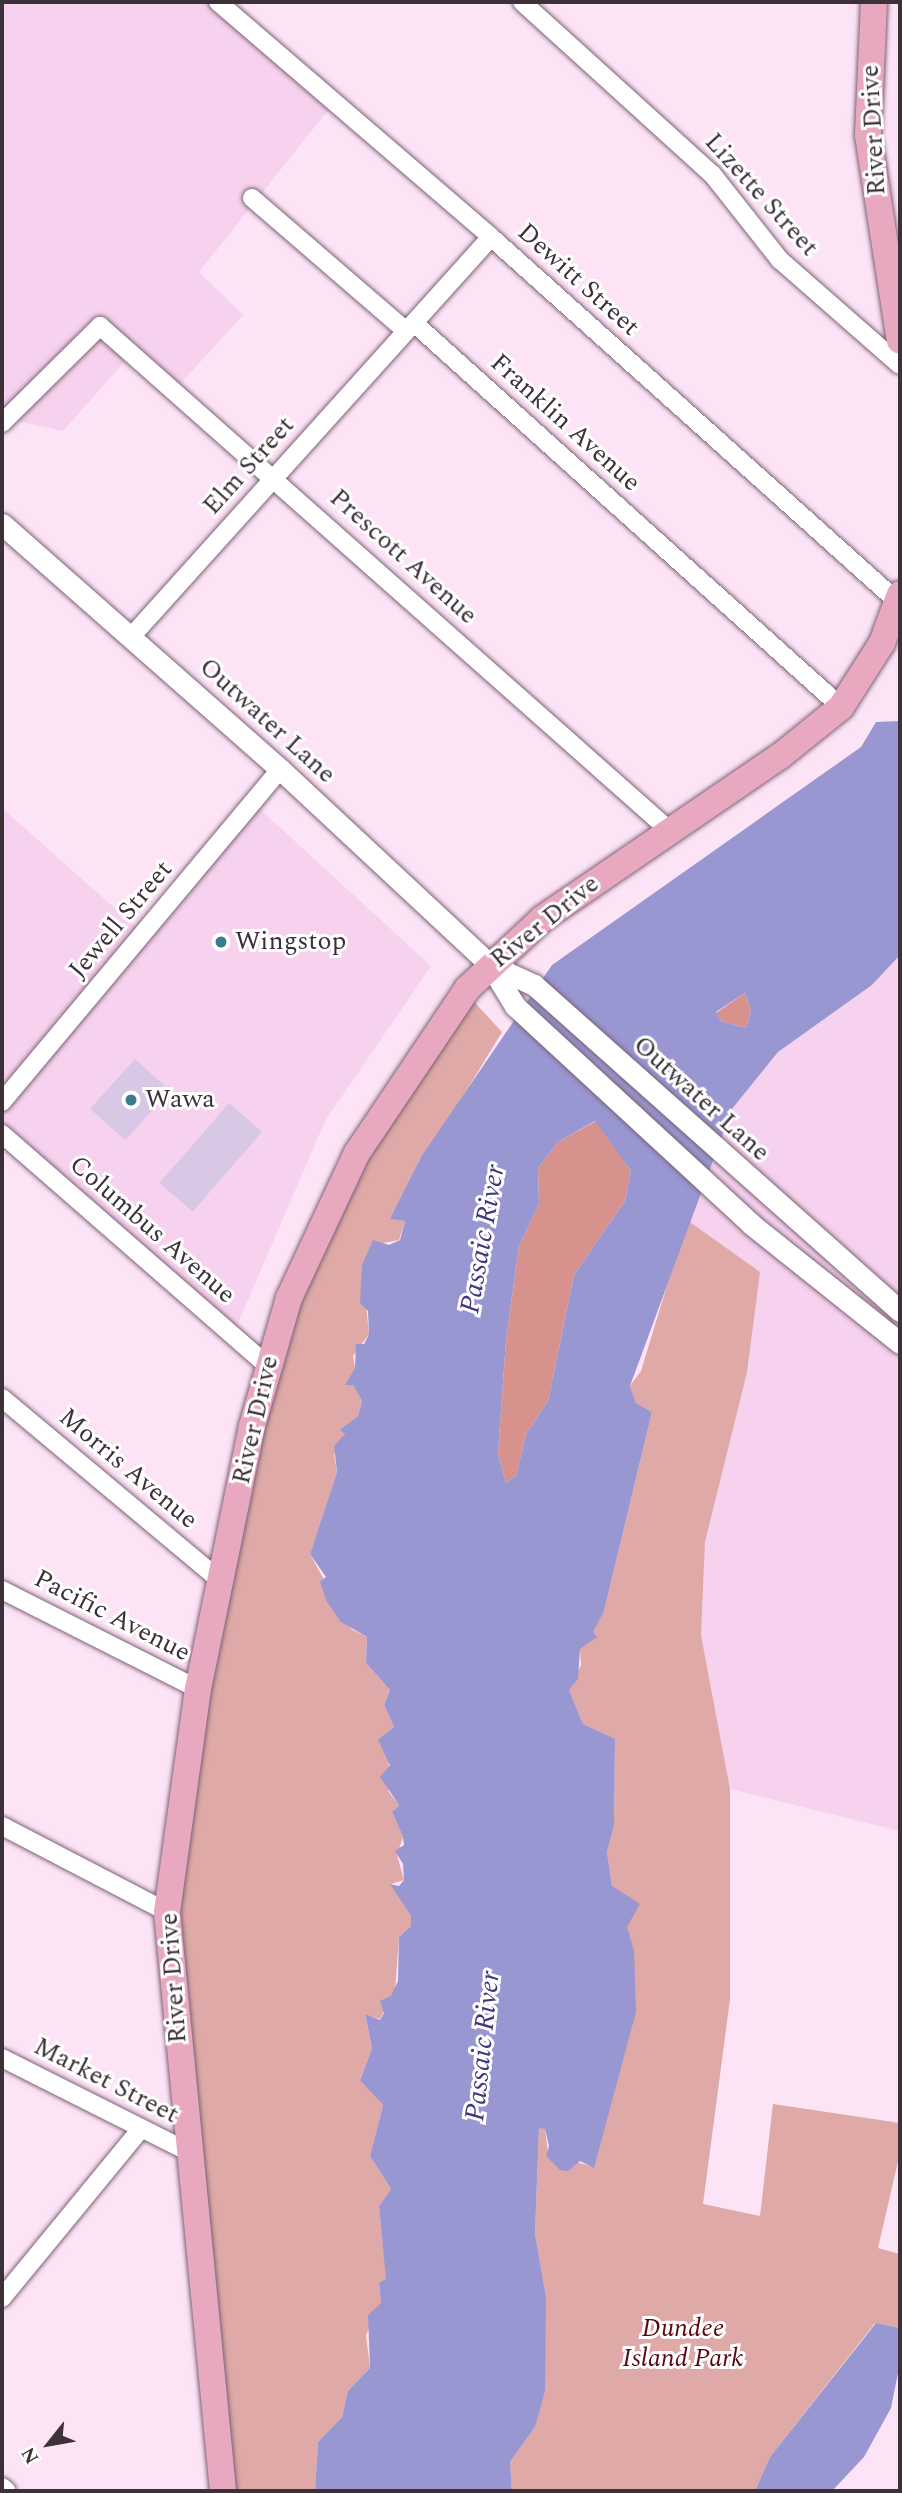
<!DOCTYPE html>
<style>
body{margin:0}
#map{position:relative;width:902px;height:2493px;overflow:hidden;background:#fce3f6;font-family:Spectral,serif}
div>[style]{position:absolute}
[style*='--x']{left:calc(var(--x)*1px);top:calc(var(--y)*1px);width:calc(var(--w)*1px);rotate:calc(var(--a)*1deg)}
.built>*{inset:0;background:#f7d2ee}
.green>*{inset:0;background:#dea9a6}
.forest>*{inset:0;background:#d8928e}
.water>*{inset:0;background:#9997d2}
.building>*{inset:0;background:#d8c8e6;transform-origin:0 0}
.roads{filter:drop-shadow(0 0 2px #7d6377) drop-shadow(0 0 2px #7d6377)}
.minor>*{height:18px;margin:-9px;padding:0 9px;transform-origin:9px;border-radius:9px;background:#fff}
.tertiary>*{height:21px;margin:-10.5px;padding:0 10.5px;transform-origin:10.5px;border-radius:10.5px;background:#fff}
.primary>*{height:26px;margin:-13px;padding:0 13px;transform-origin:13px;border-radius:13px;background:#e8a9c0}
.dots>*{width:19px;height:19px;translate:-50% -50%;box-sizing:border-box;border:4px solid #fff;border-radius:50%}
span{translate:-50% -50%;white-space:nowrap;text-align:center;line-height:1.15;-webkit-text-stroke:6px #fff;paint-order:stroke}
.street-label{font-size:26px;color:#3c3039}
.poi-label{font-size:26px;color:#3c3039}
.left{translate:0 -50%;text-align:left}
.park-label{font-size:26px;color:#5c0611;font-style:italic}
.water-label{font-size:28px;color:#40387f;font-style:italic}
.frame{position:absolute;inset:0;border:4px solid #3c3039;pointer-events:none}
.north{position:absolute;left:14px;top:2409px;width:70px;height:70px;-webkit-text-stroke:5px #fff;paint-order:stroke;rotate:239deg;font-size:19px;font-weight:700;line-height:28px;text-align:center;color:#3c3039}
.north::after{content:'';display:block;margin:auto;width:24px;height:32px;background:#3c3039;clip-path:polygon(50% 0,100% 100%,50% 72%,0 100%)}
</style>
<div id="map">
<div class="built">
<i style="clip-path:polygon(2px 2px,234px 2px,226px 13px,329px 109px,199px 272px,243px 315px,171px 394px,128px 358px,63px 431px,8px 419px,2px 426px)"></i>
<i style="clip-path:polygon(251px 801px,431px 966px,325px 1121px,236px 1328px,2px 1129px,2px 808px,137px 928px)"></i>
<i style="clip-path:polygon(900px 955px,900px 1831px,730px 1789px,701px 1635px,705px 1541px,722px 1459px,687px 1220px,732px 1109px,778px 1052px,872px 985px)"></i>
</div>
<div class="green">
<i style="clip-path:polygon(465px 992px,502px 1032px,432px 1147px,421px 1157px,391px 1219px,405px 1221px,399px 1240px,378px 1244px,362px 1265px,369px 1334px,353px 1356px,355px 1368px,346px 1385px,353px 1385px,362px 1401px,358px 1416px,339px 1430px,345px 1434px,334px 1455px,337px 1472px,310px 1554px,351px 1629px,367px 1637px,366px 1663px,390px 1690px,384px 1705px,394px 1727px,379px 1742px,389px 1758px,388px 1791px,399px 1805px,392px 1812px,403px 1837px,397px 1855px,404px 1880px,391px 1884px,411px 1916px,411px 1926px,399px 1937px,395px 1991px,380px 2019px,365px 2015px,372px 2048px,360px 2079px,383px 2105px,370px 2156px,391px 2189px,379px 2206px,387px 2280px,379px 2283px,381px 2303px,366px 2335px,370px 2368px,348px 2391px,342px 2417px,318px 2442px,315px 2491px,223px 2491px,167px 1912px,267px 1365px,348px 1170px)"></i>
<i style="clip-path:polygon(687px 1220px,760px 1272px,747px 1372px,705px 1542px,701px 1635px,730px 1789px,730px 1999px,703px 2204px,760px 2216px,773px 2104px,900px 2123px,900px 2153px,878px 2248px,900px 2254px,900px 2328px,875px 2323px,770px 2457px,755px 2491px,512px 2491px,510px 2462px,535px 2427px,546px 2296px,535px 2234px,539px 2127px,545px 2129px,548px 2153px,593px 2167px,634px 1950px,612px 1886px,607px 1852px,614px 1826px,615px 1740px,583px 1724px,569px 1690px,581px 1665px,580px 1649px,604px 1611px,652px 1412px,636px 1403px,630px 1386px,641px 1371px)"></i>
</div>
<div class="forest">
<i style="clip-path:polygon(745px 993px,751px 1010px,746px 1028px,721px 1021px,716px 1013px)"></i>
<i style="clip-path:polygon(596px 1121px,631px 1171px,625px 1201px,574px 1275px,548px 1401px,526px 1434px,516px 1476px,506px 1483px,498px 1453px,506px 1340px,519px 1246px,539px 1204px,538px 1168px,558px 1142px)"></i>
</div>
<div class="water">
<i style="clip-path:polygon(evenodd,900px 721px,900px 955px,872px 985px,778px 1052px,732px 1109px,630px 1386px,636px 1403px,652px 1412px,604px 1611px,593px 1632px,597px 1637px,580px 1649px,578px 1679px,569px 1690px,583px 1724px,615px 1739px,614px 1826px,607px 1852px,612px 1886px,640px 1904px,627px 1927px,634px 1950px,636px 2012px,594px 2168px,580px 2161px,568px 2171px,560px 2170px,546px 2156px,549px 2146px,545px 2129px,539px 2128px,535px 2234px,546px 2296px,545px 2391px,535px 2427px,510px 2462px,512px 2491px,315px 2491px,318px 2442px,342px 2417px,348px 2391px,370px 2368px,368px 2315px,381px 2303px,379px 2283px,386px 2279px,379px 2206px,391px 2189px,370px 2156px,383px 2105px,360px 2080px,372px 2048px,365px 2014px,380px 2020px,384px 2013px,380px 2001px,391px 1996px,398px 1981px,399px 1937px,411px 1926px,411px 1916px,390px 1884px,399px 1886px,404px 1880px,403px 1864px,395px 1851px,404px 1845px,403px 1837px,392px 1812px,399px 1805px,380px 1777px,390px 1765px,378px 1740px,394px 1727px,384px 1705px,390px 1690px,366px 1663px,367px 1637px,341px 1622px,327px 1602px,320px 1582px,326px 1577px,310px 1554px,337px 1472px,334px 1446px,345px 1434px,339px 1430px,358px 1416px,362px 1401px,353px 1385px,345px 1385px,355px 1368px,356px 1344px,364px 1344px,369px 1334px,368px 1311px,360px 1303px,362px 1265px,373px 1240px,389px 1245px,400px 1240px,405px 1221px,390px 1219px,421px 1157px,552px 965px,861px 747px,876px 722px,900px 721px,745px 993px,751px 1010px,746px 1028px,721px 1021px,716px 1012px,745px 993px,900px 721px,595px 1121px,631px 1171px,625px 1201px,574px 1275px,548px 1401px,526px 1434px,516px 1476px,506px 1483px,498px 1453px,506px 1340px,519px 1246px,539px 1204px,538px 1168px,558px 1142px,595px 1121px)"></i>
<i style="clip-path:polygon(876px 2323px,900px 2328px,900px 2363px,891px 2408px,864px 2457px,832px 2491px,755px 2491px,770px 2457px)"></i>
</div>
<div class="building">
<i style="left:135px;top:1059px;width:47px;height:67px;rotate:42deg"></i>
<i style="left:229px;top:1103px;width:44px;height:106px;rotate:41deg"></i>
</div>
<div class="roads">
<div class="minor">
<i style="--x:218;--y:2;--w:360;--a:40.7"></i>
<i style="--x:491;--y:237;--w:547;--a:41.89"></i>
<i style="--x:522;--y:2;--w:256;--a:42.2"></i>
<i style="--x:712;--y:174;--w:110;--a:51.7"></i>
<i style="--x:780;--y:260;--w:159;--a:41.2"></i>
<i style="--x:252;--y:198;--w:203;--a:40.8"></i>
<i style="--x:414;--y:323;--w:574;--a:41.96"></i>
<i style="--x:2;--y:423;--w:138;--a:-44.7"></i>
<i style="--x:100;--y:326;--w:760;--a:41.53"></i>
<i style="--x:131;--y:637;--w:538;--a:-48.01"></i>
<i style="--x:2;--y:1102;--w:434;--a:-50.1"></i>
<i style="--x:2;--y:1134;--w:352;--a:41.1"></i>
<i style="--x:2;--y:1398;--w:285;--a:39.9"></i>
<i style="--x:2;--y:1590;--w:220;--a:26.8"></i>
<i style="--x:2;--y:1826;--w:186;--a:27.5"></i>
<i style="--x:2;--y:2058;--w:207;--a:26.7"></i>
<i style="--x:2;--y:2298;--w:219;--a:-50.6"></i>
<i style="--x:2;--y:2487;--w:6;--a:39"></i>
</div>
<div class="tertiary">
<i style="--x:2;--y:524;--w:371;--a:41.4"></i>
<i style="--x:280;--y:769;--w:287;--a:43"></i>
<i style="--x:490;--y:965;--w:48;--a:58.6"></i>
<i style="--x:515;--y:1006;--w:321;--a:42.7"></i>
<i style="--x:751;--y:1224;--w:191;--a:38.6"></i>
<i style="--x:490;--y:965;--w:48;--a:24.4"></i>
<i style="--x:534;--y:985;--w:490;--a:41.7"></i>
</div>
<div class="primary">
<i style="--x:874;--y:2;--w:133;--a:92.6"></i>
<i style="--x:868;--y:135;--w:208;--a:81.2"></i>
<i style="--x:223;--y:2491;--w:582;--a:-95.52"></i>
<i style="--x:167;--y:1912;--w:225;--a:-82.1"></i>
<i style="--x:198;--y:1689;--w:268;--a:-78.4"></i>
<i style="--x:252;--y:1426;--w:133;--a:-73.9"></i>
<i style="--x:289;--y:1298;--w:160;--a:-64.9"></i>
<i style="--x:357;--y:1153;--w:197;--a:-56.1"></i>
<i style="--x:467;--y:989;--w:103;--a:-43"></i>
<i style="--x:542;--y:919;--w:287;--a:-34.4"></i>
<i style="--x:779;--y:757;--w:80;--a:-38.9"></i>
<i style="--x:841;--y:707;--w:76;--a:-57.4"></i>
<i style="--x:882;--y:643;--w:52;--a:-69.8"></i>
</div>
</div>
<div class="dots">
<i style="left:221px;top:942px;background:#387d8a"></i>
<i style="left:131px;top:1100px;background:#387d8a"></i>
</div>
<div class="street-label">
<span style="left:874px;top:130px;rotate:-93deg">River Drive</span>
<span style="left:761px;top:195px;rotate:48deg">Lizette Street</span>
<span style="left:578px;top:280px;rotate:42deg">Dewitt Street</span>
<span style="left:565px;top:423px;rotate:42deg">Franklin Avenue</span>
<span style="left:249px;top:466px;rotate:-48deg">Elm Street</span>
<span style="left:403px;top:557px;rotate:42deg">Prescott Avenue</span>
<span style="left:267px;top:721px;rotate:42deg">Outwater Lane</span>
<span style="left:121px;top:920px;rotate:-50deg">Jewell Street</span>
<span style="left:545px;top:922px;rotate:-39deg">River Drive</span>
<span style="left:701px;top:1099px;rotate:42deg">Outwater Lane</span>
<span style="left:152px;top:1230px;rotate:41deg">Columbus Avenue</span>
<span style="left:256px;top:1420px;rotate:-77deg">River Drive</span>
<span style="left:128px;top:1469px;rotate:40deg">Morris Avenue</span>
<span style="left:112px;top:1616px;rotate:27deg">Pacific Avenue</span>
<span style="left:174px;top:1978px;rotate:-94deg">River Drive</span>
<span style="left:106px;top:2081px;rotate:27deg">Market Street</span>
</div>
<div class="poi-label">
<span class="left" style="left:235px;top:942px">Wingstop</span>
<span class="left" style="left:145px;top:1100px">Wawa</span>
</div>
<div class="park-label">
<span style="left:683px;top:2344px">Dundee<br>Island Park</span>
</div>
<div class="water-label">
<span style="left:483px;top:1239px;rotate:-80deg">Passaic River</span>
<span style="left:483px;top:2046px;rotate:-84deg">Passaic River</span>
</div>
<div class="frame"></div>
<div class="north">N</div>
</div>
